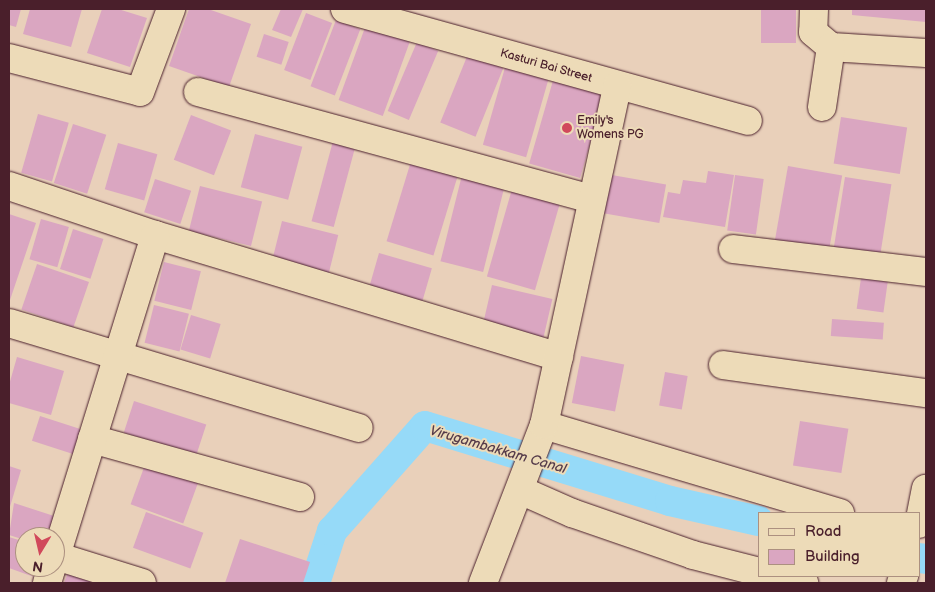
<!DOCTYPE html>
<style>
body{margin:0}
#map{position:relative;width:935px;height:592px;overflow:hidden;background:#e9d0ba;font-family:"Balsamiq Sans",sans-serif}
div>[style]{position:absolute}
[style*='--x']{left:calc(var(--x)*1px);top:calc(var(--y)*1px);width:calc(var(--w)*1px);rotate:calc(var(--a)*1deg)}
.canal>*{height:30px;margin:-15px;padding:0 15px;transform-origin:15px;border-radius:15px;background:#96daf8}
.building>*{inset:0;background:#daa6c1;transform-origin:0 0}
.roads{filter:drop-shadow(0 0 1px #4a1f2b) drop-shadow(0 0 1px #4a1f2b)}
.minor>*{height:28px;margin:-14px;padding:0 14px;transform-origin:14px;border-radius:14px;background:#eddbb8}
.dots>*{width:14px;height:14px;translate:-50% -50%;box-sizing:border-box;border:2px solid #eddbb8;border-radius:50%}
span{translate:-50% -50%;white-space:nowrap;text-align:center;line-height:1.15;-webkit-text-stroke:4px #eddbb8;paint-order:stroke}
.street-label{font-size:12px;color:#4a1f2b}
.poi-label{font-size:12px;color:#4a1f2b}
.left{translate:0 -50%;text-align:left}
.water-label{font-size:14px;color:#553b4a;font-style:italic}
.frame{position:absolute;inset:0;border:10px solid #4a1f2b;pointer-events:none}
.legend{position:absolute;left:758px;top:512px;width:162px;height:65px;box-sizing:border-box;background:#eddbb8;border:1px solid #ac9080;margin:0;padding:6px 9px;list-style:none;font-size:15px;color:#4a1f2b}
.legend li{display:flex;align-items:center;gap:10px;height:25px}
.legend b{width:25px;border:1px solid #ac9080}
.north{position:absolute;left:15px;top:527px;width:50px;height:50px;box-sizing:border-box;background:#eddbb8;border:1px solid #ac9080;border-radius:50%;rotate:189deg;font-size:14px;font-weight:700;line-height:20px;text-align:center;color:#4a1f2b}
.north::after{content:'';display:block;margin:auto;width:18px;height:22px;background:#d1495b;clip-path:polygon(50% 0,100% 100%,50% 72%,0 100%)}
</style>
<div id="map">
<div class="canal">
<i style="--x:919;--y:558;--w:7;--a:8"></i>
<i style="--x:315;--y:583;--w:55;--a:-71.9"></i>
<i style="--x:332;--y:531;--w:140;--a:-48.5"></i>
<i style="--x:425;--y:426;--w:256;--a:17"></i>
<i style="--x:670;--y:501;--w:91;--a:12.7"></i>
</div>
<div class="building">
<i style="clip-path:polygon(9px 9px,21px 9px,16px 27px,9px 25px)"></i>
<i style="clip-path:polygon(30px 9px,82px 9px,71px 47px,23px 34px)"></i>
<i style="clip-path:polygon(102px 9px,118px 9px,147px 18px,130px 67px,87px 53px)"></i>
<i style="clip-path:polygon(189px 9px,208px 9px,251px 24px,229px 87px,169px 66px)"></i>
<i style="clip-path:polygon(281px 9px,303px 9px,291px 37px,272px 30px)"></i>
<i style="left:761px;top:9px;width:35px;height:34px"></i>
<i style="clip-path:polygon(852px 9px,926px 9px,926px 22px,852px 15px)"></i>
<i style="left:306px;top:13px;width:28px;height:61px;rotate:21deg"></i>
<i style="left:336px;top:20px;width:26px;height:71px;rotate:21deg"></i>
<i style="left:367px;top:22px;width:47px;height:83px;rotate:20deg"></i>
<i style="left:264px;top:34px;width:26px;height:24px;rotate:18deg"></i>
<i style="left:417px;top:42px;width:23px;height:75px;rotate:23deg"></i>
<i style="left:468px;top:54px;width:38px;height:74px;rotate:22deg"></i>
<i style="left:506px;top:64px;width:45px;height:84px;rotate:16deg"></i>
<i style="left:554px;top:77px;width:53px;height:90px;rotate:16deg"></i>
<i style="left:38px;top:114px;width:32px;height:61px;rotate:16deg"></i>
<i style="left:191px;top:115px;width:43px;height:48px;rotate:21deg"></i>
<i style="left:841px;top:117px;width:67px;height:47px;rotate:9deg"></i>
<i style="left:73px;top:124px;width:35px;height:62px;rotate:18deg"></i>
<i style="left:255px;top:134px;width:49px;height:55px;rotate:15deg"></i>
<i style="left:333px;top:141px;width:23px;height:83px;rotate:15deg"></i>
<i style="left:118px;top:143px;width:41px;height:48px;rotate:16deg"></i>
<i style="left:412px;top:158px;width:49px;height:87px;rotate:17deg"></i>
<i style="left:788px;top:166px;width:55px;height:82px;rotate:10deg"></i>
<i style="clip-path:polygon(708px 171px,734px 175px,725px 227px,663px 217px,668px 192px,680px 194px,683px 180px,706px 183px)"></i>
<i style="left:606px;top:174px;width:61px;height:39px;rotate:10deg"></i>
<i style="left:462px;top:175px;width:44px;height:89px;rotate:14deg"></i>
<i style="left:735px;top:175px;width:29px;height:56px;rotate:8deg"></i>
<i style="left:845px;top:177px;width:47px;height:74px;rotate:9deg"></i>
<i style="left:155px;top:179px;width:38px;height:35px;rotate:18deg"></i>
<i style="left:200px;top:186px;width:64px;height:46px;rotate:14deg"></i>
<i style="left:512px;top:189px;width:50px;height:91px;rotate:16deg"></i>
<i style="clip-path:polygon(9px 214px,36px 223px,9px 303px)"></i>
<i style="left:41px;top:219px;width:29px;height:42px;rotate:16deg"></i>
<i style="left:282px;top:221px;width:58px;height:43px;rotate:14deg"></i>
<i style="left:73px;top:229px;width:32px;height:42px;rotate:18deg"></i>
<i style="left:379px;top:253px;width:55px;height:40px;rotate:16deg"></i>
<i style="left:164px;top:262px;width:38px;height:40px;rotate:14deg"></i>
<i style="left:37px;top:264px;width:55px;height:48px;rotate:19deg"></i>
<i style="left:861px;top:278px;width:27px;height:31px;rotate:8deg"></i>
<i style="left:492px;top:285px;width:62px;height:43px;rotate:13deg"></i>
<i style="left:154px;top:305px;width:36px;height:39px;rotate:14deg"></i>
<i style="left:191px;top:315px;width:31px;height:36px;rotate:17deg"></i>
<i style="left:832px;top:319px;width:52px;height:17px;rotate:4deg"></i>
<i style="left:581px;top:356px;width:44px;height:48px;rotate:11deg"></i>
<i style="clip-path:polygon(17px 357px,64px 371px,51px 415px,9px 403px,9px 385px)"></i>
<i style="left:665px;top:372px;width:23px;height:34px;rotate:10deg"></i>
<i style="left:134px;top:401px;width:76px;height:33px;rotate:18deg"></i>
<i style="left:40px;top:416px;width:48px;height:26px;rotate:18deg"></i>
<i style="left:800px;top:421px;width:49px;height:45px;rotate:9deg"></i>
<i style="left:146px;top:462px;width:56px;height:45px;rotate:20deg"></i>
<i style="clip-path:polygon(9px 466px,21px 470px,9px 510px)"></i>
<i style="clip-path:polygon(14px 503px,54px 516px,47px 537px,25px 537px,25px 540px,9px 535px)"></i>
<i style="left:146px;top:512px;width:61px;height:38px;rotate:20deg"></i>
<i style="clip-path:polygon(9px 537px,25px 542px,25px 567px,38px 567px,34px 577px,9px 568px)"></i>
<i style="clip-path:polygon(240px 539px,310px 562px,303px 583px,225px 583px)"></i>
<i style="clip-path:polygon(70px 567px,114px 583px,64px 583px)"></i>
</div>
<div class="roads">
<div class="minor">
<i style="--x:345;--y:9;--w:418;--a:15.5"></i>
<i style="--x:814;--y:9;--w:23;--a:92"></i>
<i style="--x:813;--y:32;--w:23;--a:40"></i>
<i style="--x:831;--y:47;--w:95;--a:3.6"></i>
<i style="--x:9;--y:58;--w:135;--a:14.5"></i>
<i style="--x:140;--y:92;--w:89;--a:-69.5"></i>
<i style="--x:198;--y:92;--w:408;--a:15.2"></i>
<i style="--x:822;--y:107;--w:61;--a:-81.5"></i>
<i style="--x:9;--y:186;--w:154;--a:18.6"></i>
<i style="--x:155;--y:235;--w:422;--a:16.8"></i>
<i style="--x:733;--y:249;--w:194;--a:6.8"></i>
<i style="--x:9;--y:323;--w:365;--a:16.7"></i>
<i style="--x:723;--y:365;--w:205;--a:7.9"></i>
<i style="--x:544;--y:425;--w:309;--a:16.6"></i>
<i style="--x:92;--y:439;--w:216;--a:15.6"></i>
<i style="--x:520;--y:490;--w:57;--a:23.9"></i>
<i style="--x:572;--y:513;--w:128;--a:19.1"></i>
<i style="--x:693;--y:555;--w:68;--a:14.4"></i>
<i style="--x:919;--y:524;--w:36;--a:-79"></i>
<i style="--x:56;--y:556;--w:90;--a:17.4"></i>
<i style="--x:55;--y:559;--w:339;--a:-72.8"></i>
<i style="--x:774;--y:576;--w:31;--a:13"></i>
<i style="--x:47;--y:583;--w:17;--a:-73"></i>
<i style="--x:483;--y:583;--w:169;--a:-68.9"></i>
<i style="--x:544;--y:425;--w:346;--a:-77.8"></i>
<i style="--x:901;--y:583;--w:8;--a:-67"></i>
</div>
</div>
<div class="dots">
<i style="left:567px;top:128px;background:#d1495b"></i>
</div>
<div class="street-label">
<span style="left:546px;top:66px;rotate:16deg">Kasturi Bai Street</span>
</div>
<div class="poi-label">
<span class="left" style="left:577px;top:128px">Emily's<br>Womens PG</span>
</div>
<div class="water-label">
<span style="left:498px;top:450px;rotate:16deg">Virugambakkam Canal</span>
</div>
<div class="frame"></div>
<ul class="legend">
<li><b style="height:6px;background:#eddbb8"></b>Road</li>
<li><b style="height:14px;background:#daa6c1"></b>Building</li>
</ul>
<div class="north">N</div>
</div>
